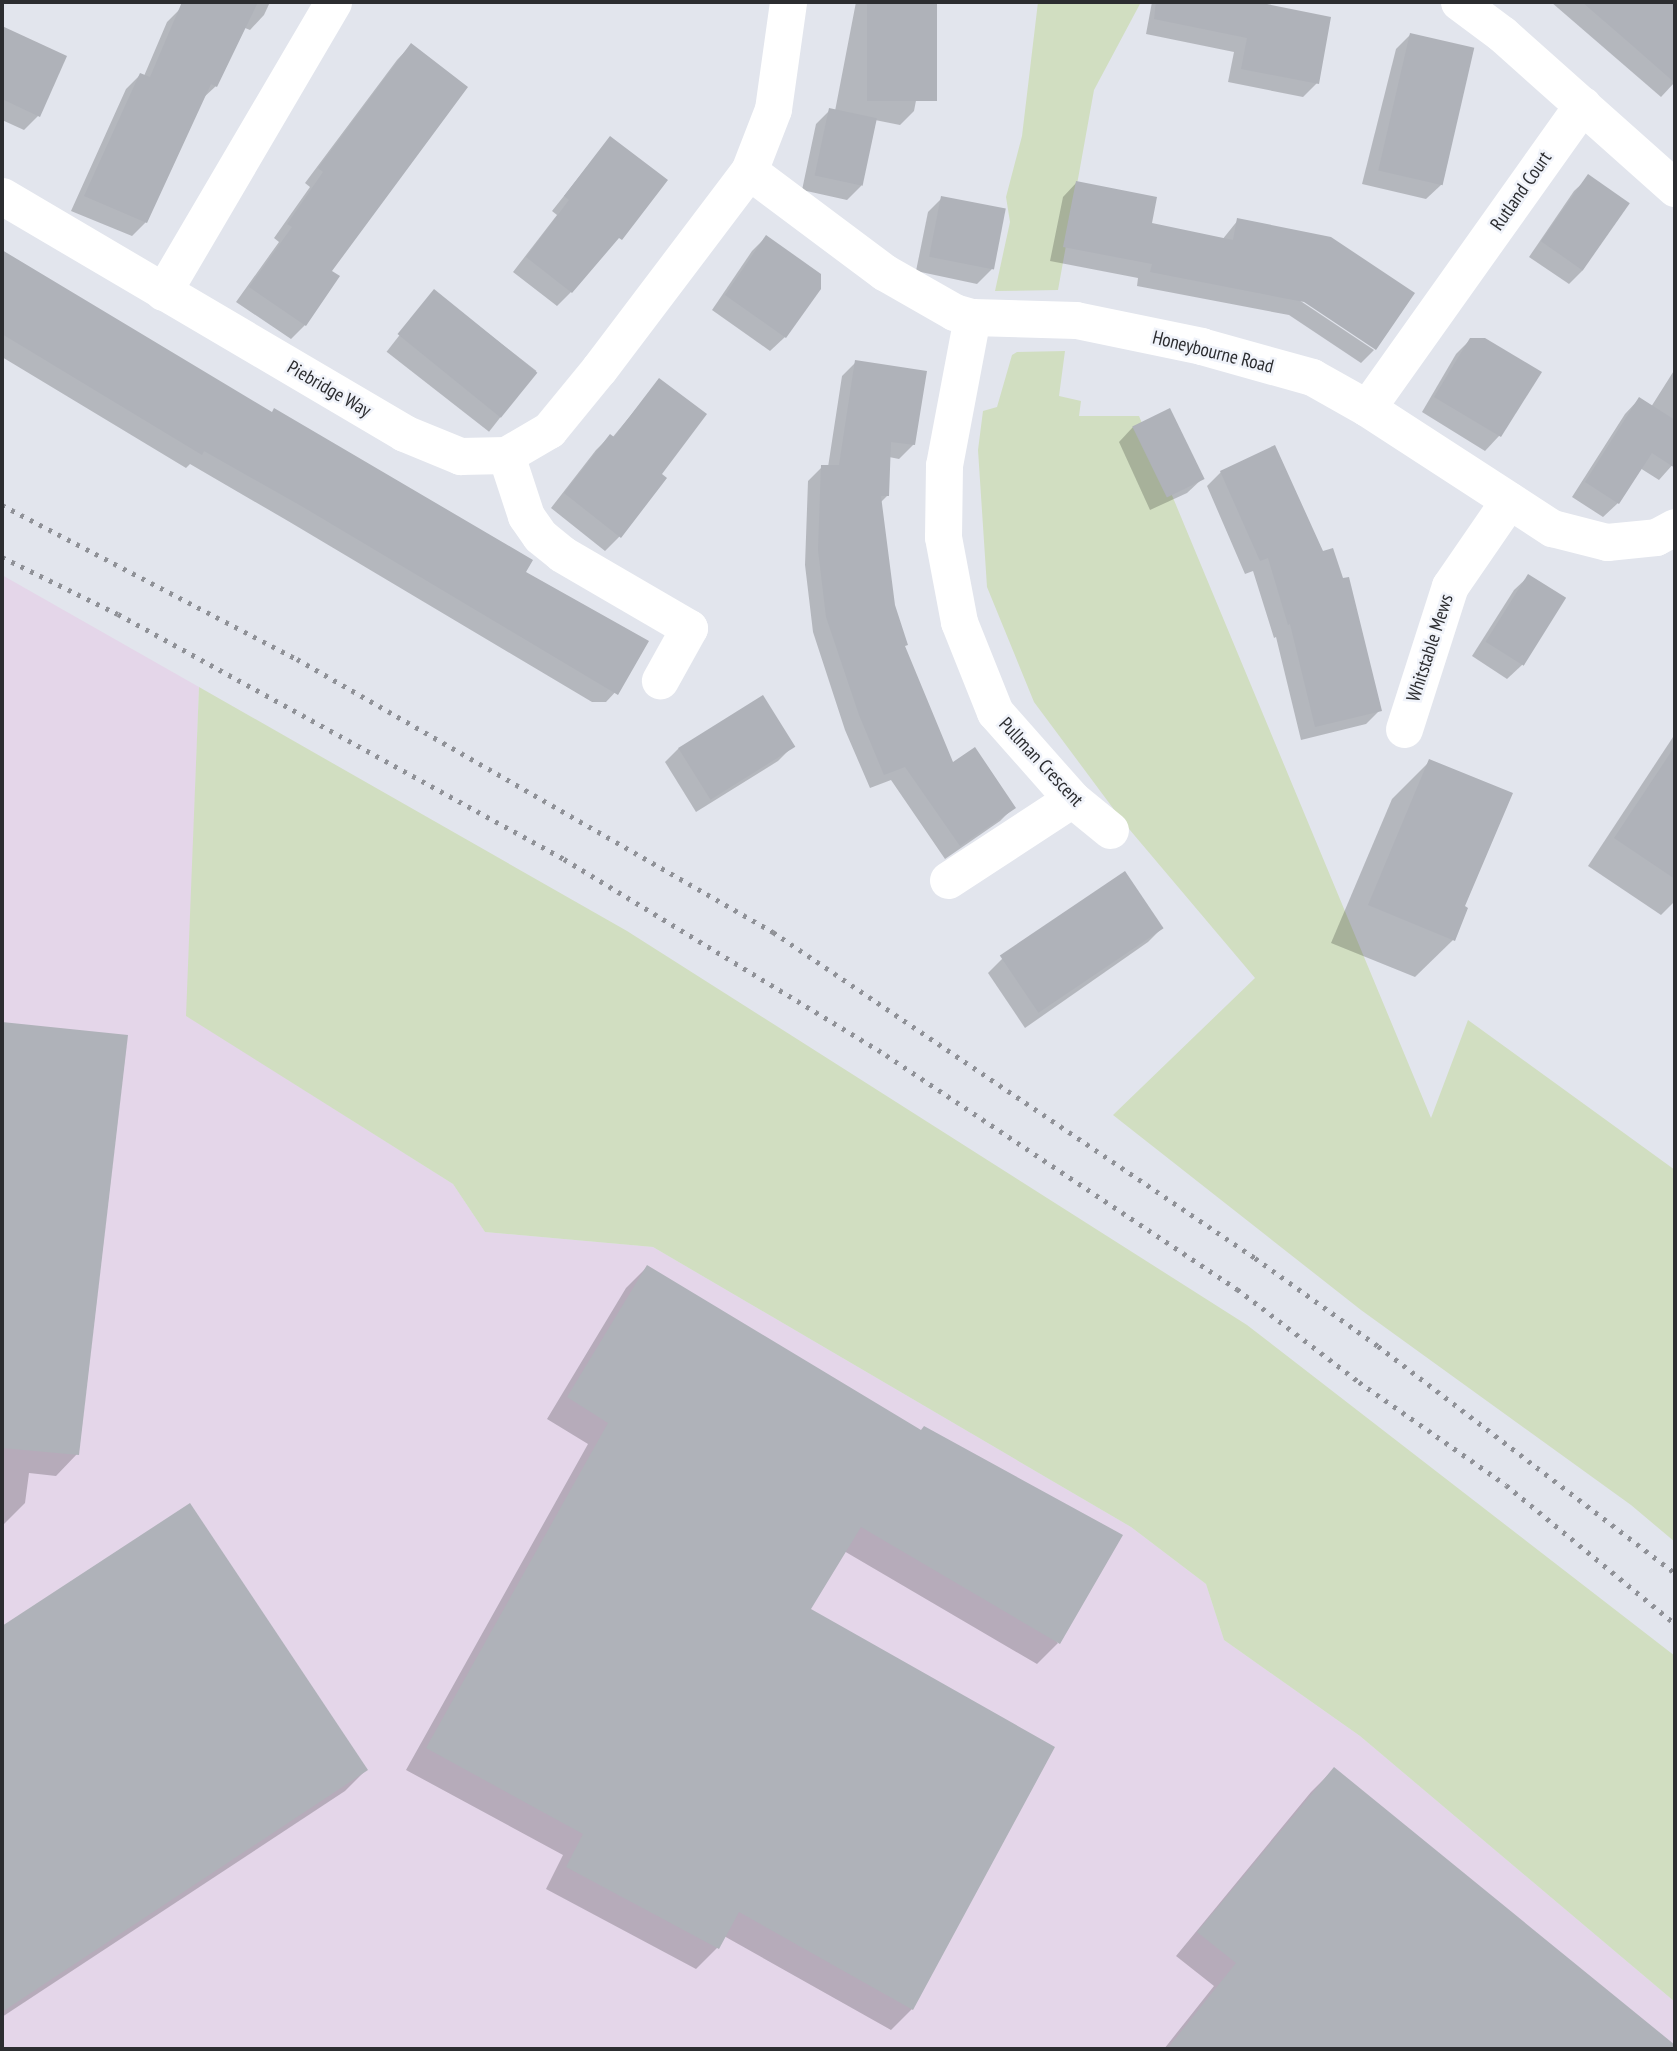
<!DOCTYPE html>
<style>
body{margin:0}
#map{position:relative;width:1677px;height:2051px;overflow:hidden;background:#e2e5ed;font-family:"PT Sans Narrow",sans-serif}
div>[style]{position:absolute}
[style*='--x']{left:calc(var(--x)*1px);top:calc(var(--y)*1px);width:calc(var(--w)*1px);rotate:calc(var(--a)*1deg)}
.industrial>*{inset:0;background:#e4d6e9}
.green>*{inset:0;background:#d1dec1}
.shadow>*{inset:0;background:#0003;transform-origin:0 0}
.building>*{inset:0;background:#afb2b9;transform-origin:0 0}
.street>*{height:37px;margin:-18.5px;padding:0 18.5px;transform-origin:18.5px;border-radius:18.5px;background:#fff}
.rail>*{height:5px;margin-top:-2.5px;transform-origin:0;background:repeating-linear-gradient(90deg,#8f9197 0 3.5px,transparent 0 10.5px)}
span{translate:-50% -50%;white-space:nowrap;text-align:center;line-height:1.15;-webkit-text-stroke:5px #f0f3fa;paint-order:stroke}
.street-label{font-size:19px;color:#2c2d30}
.frame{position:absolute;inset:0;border:4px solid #2c2d30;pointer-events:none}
</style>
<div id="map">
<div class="industrial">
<i style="clip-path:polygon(2px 575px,199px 687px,187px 1016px,453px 1184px,485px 1232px,653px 1247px,1131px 1527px,1206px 1584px,1224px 1640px,1360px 1736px,1675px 2002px,1675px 2049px,2px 2049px)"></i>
</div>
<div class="green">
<i style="clip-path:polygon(1038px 2px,1141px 2px,1094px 90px,1058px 290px,995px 291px,1010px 222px,1006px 197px,1022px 136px)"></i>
<i style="clip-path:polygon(1065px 351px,1059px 396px,1081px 401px,1079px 416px,1139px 416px,1431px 1118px,1468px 1020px,1675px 1170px,1675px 1542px,1631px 1505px,1361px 1310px,1113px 1115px,1255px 978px,1124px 823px,1034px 702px,987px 587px,978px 450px,983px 411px,997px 407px,1012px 355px,1017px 352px)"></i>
<i style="clip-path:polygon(199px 687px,627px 931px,1247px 1325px,1675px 1656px,1675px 2002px,1360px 1736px,1224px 1640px,1206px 1584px,1131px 1527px,653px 1247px,485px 1232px,453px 1184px,186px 1016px)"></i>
</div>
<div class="shadow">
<i style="clip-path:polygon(214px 2px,270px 2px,264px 15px,250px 30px,209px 13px)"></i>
<i style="clip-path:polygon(856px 2px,935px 2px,914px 111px,900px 125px,875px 120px,861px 186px,847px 200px,802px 190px,816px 124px,830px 110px,835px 111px)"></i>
<i style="clip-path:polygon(1152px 2px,1248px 2px,1329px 18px,1317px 83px,1303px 97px,1228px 82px,1234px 52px,1146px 34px)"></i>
<i style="clip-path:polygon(1551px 2px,1674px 2px,1675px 82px,1661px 97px)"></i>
<i style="clip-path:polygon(181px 8px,216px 86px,202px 99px,146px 222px,132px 236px,71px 211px,126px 89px,140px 75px,144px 76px,167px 22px)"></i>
<i style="clip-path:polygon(9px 31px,38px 116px,24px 130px,2px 120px,2px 39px)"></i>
<i style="clip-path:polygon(1410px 35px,1441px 185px,1426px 199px,1362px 184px,1396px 49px)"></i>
<i style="clip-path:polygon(411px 45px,330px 271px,338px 277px,305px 325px,291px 339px,236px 302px,279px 242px,274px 238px,310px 187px,305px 183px,397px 60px)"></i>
<i style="clip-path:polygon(610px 138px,571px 292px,557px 306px,513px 272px,557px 215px,552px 211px)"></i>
<i style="clip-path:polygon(1589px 177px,1583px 270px,1569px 284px,1529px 257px,1574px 191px)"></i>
<i style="clip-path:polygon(1077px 182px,1150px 224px,1222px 240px,1238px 220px,1298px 296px,1296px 298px,1374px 350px,1361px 363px,1289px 315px,1137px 286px,1138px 278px,1050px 261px,1063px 197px)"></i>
<i style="clip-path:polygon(942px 198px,992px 269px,977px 284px,916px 271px,928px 212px)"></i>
<i style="clip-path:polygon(766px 237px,820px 288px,785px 337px,770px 351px,712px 310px,752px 251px)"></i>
<i style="clip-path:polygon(2px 252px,271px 413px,524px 572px,620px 687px,606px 702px,592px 702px,288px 521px,190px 464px,186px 468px,2px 357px)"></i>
<i style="left:434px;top:291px;width:130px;height:77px;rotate:38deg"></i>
<i style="clip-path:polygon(1471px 339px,1539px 372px,1499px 436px,1485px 451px,1422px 412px,1456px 354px)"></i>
<i style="clip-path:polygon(856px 362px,914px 444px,899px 459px,889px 457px,888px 495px,880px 503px,894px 606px,904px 647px,952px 765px,1014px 807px,1000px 821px,945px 859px,891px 780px,870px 788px,845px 730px,813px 632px,805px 565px,808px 481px,822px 467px,828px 467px,842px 376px)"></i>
<i style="clip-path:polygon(1675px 369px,1675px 462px,1659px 480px,1640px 468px,1618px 503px,1603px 517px,1572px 497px,1625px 414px,1639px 399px,1651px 407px)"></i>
<i style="clip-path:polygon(660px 380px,659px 474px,619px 537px,605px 551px,551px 508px,596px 450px,610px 436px,612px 438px)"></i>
<i style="clip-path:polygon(1133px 427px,1202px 479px,1187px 493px,1150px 510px,1119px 442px)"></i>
<i style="clip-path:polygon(1221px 472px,1380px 710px,1366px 724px,1301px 740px,1276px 637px,1274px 638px,1253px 571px,1245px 574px,1207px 486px)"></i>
<i style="clip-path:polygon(1529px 576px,1522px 665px,1507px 679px,1472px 656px,1514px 590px)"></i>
<i style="clip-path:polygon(1675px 734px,1675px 901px,1661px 915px,1588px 866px)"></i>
<i style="clip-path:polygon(792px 747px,778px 761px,696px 812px,665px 762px,679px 748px)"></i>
<i style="clip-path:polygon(1430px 761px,1462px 907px,1453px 940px,1415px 977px,1331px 943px,1392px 799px)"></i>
<i style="clip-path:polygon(1162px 928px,1148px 942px,1025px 1028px,988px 973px,1002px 959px)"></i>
<i style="clip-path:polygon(2px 1023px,126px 1037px,77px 1454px,56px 1476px,29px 1473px,25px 1503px,4px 1524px)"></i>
<i style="clip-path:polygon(647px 1267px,1058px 1643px,1037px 1664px,844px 1551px,808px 1609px,912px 2009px,891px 2030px,724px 1936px,717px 1948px,696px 1969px,546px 1889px,563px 1855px,406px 1770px,588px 1444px,547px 1419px,626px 1288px)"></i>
<i style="clip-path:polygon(189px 1505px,366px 1770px,345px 1791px,2px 2017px,2px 1628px)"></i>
<i style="clip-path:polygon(1334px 1769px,1675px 2047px,1675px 2049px,1164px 2049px,1214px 1986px,1176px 1956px,1311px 1792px)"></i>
</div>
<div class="building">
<i style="clip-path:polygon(182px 2px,258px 2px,217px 87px,211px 84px,147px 223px,84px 196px,140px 73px,150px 77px)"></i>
<i style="left:867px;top:2px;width:70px;height:99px"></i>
<i style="clip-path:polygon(1156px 2px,1257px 2px,1331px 17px,1319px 84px,1241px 69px,1247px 38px,1154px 19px)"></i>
<i style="clip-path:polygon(1582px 2px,1675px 2px,1675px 83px,1626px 40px)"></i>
<i style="clip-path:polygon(2px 26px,67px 56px,40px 117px,2px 99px)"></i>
<i style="left:1410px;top:33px;width:66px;height:141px;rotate:13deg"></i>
<i style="clip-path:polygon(411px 43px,468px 87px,332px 271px,340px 276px,306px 326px,249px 287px,292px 227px,287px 224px,323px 172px,318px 168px)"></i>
<i style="left:829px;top:108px;width:49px;height:69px;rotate:12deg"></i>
<i style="clip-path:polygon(610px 136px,668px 180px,622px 240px,619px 238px,572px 293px,526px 257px,569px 200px,564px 196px)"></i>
<i style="left:1588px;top:174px;width:51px;height:82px;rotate:35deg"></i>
<i style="clip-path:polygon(1076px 181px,1157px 197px,1152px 223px,1233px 240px,1237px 218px,1331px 237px,1415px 293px,1376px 350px,1304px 302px,1150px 272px,1152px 264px,1063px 247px)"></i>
<i style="left:941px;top:196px;width:66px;height:62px;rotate:11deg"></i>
<i style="clip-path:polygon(766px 235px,821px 274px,821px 289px,786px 338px,725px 295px)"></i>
<i style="clip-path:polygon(2px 250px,272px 412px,274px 408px,533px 560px,526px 572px,649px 641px,618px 695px,303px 507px,204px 451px,202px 455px,2px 334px)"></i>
<i style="left:434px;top:289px;width:133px;height:58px;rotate:39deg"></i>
<i style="clip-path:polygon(1470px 338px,1485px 338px,1542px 372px,1501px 437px,1434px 397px)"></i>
<i style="clip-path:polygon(855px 360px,927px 371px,915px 445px,891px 442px,889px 496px,881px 496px,895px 605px,908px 645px,905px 646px,953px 762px,975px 747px,1016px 808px,960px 846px,905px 767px,884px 775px,859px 715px,826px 617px,818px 550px,821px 465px,839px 465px)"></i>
<i style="clip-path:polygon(659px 378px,707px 414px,662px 474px,667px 478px,621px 538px,564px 493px,610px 434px,614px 437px)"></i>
<i style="clip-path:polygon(1639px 397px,1675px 420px,1675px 468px,1652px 453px,1619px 504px,1585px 482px)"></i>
<i style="left:1170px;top:408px;width:79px;height:42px;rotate:64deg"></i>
<i style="clip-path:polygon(1275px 445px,1323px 551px,1333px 548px,1343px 578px,1349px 577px,1382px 711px,1315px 727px,1290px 624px,1288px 625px,1268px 558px,1260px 561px,1220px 471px)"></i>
<i style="left:1528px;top:574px;width:45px;height:80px;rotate:32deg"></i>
<i style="left:763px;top:695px;width:61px;height:100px;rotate:58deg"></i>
<i style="clip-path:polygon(1675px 746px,1675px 879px,1614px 838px)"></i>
<i style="clip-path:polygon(1429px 759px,1513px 793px,1465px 906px,1468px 908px,1455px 941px,1368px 905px)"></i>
<i style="left:1125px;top:871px;width:69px;height:151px;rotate:56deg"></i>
<i style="clip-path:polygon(2px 1022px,128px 1035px,79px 1455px,2px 1448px)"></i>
<i style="clip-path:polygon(647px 1265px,921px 1430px,924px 1426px,1123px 1535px,1060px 1644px,861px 1527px,811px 1609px,1055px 1747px,913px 2010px,739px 1912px,719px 1949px,566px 1867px,583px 1834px,426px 1748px,608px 1423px,567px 1397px)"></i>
<i style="clip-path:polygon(190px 1503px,368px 1770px,2px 2012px,2px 1626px)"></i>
<i style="clip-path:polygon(1334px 1767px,1675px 2045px,1675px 2049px,1167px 2049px,1236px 1963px,1197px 1932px)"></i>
</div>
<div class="street">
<i style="--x:1459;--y:2;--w:54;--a:36.7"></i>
<i style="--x:1502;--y:34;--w:232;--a:41.7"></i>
<i style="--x:749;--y:171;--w:169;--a:36.8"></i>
<i style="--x:884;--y:272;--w:81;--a:29.7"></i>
<i style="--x:954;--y:312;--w:19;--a:16"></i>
<i style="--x:972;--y:317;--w:104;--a:1.7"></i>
<i style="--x:1076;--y:320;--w:128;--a:11.7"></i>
<i style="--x:1201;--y:346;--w:115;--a:15.6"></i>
<i style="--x:1312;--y:377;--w:63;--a:29.4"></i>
<i style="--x:1367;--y:408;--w:221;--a:33"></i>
<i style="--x:1552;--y:528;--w:57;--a:14.3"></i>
<i style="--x:1607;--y:542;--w:49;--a:-5.8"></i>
<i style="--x:1656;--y:537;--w:21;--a:-28"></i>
<i style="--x:2;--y:196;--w:467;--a:30.5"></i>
<i style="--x:404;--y:433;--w:61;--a:22.3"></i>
<i style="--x:460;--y:456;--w:46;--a:-1.2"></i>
<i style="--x:506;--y:455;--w:50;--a:-30.2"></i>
<i style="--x:549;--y:430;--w:79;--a:-50.7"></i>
<i style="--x:599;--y:369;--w:248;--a:-52.9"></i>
<i style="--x:749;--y:171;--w:66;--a:-68.8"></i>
<i style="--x:773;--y:109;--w:108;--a:-82"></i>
<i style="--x:163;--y:292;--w:336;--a:-59.6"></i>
<i style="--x:972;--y:317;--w:151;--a:100.7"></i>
<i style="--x:944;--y:465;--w:72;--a:90.8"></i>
<i style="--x:943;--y:537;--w:86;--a:79.3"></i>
<i style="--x:959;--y:622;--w:97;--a:68.2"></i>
<i style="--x:995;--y:712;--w:116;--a:48.5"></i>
<i style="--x:1072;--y:799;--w:49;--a:39.2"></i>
<i style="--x:1367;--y:408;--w:372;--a:-54.6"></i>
<i style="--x:506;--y:455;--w:64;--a:71.8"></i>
<i style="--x:526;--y:516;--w:24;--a:55"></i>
<i style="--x:540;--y:536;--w:28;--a:39"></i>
<i style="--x:562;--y:554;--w:147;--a:30.2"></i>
<i style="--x:689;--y:628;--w:60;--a:119.1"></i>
<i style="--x:1404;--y:729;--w:150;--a:-72.2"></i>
<i style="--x:1450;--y:586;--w:104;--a:-55.5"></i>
<i style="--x:948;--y:880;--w:148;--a:-33.2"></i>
</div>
<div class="rail">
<i style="--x:2;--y:505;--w:333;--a:27.6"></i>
<i style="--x:297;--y:659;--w:549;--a:29.84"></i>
<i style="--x:773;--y:932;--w:582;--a:34.07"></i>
<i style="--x:1255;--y:1258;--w:151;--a:35.6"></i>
<i style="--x:1378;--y:1346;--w:374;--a:37.4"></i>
<i style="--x:2;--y:557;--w:129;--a:26.2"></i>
<i style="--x:118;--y:614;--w:509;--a:28.78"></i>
<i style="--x:564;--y:859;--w:377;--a:31.3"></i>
<i style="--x:886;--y:1055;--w:422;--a:33.7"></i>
<i style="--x:1237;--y:1289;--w:153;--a:37.3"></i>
<i style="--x:1359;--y:1382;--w:179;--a:35"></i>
<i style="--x:1506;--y:1485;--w:219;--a:39.4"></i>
</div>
<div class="street-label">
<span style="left:1521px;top:191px;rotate:-55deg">Rutland Court</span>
<span style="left:1213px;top:352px;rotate:14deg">Honeybourne Road</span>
<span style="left:329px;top:389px;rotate:30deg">Piebridge Way</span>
<span style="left:1430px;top:648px;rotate:-72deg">Whitstable Mews</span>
<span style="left:1041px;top:762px;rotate:47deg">Pullman Crescent</span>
</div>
<div class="frame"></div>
</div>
